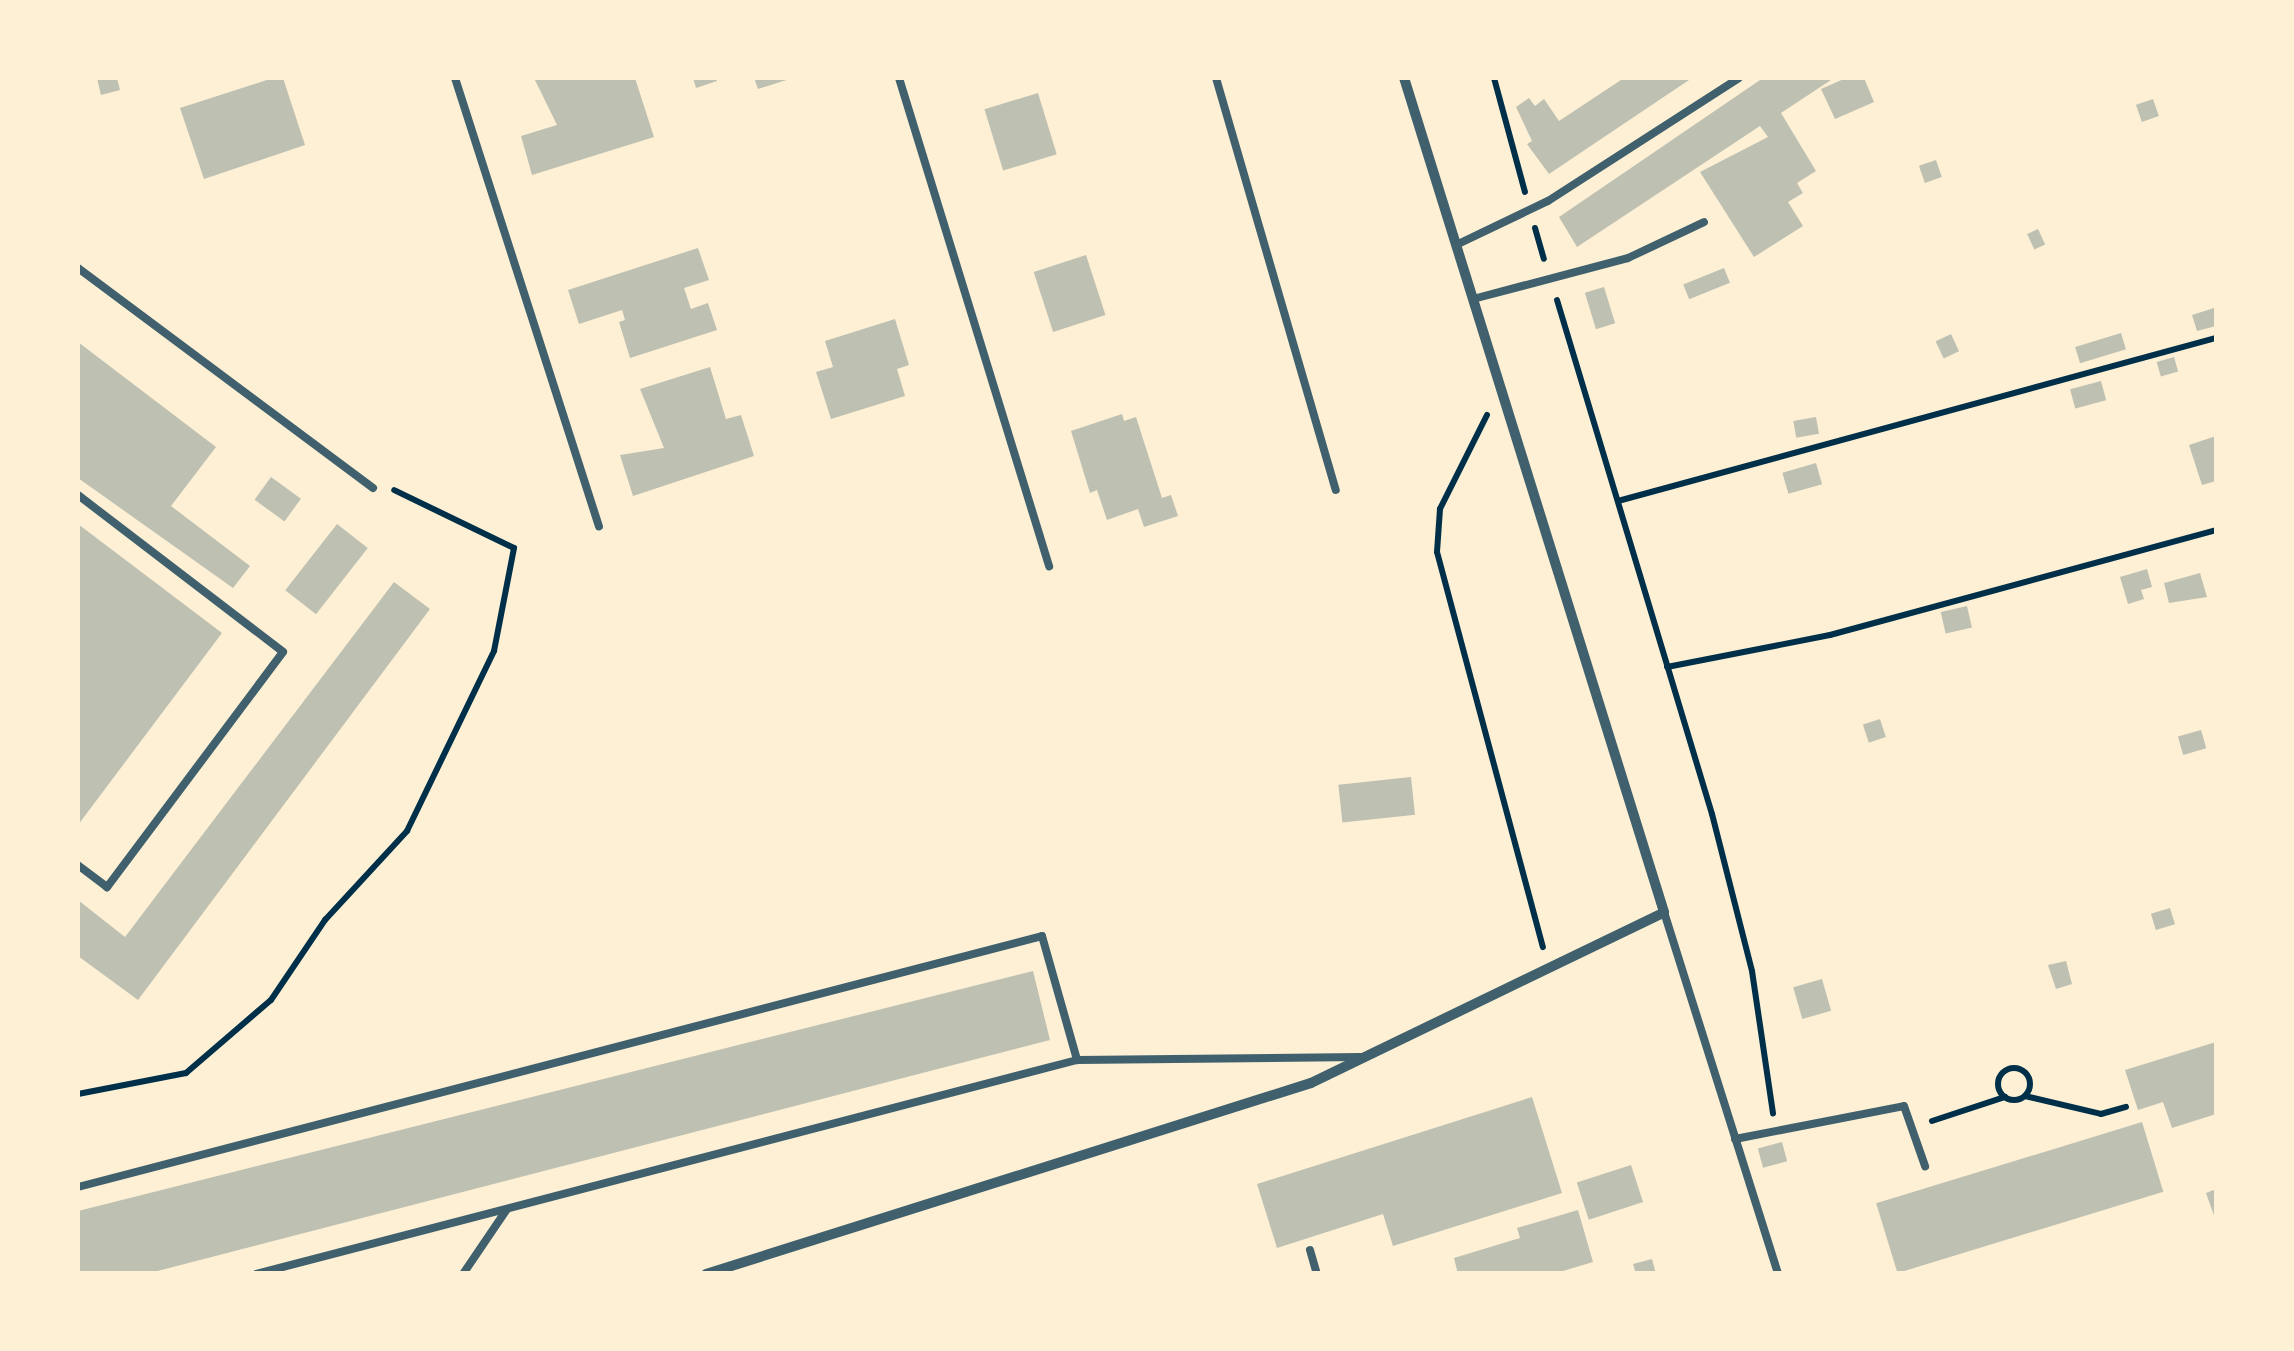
<!DOCTYPE html>
<style>
body{margin:0}
#map{position:relative;width:2294px;height:1351px;overflow:hidden;background:#fdf0d5;font-family:"Noto Sans",sans-serif}
div>[style]{position:absolute}
[style*='--x']{left:calc(var(--x)*1px);top:calc(var(--y)*1px);width:calc(var(--w)*1px);rotate:calc(var(--a)*1deg)}
.building>*{inset:0;background:#bec0b2;transform-origin:0 0}
.path>*{height:6px;margin:-3px;padding:0 3px;transform-origin:3px;border-radius:3px;background:#003049}
.path>.ring{margin:-3px;padding:0;box-sizing:content-box;background:none;border:6px solid #003049;border-radius:50%}
.service>*{height:8px;margin:-4px;padding:0 4px;transform-origin:4px;border-radius:4px;background:#3f606c}
.minor>*{height:10px;margin:-5px;padding:0 5px;transform-origin:5px;border-radius:5px;background:#3f606c}
span{translate:-50% -50%;white-space:nowrap;text-align:center;line-height:1.15;-webkit-text-stroke:8px #fdf0d5;paint-order:stroke}
.frame{position:absolute;inset:0;border:80px solid #fdf0d5;pointer-events:none}
</style>
<div id="map">
<div class="building">
<i style="clip-path:polygon(97px 78px,117px 78px,120px 90px,101px 95px)"></i>
<i style="clip-path:polygon(273px 78px,283px 78px,305px 145px,204px 179px,180px 108px)"></i>
<i style="clip-path:polygon(534px 78px,635px 78px,654px 137px,532px 175px,521px 136px,557px 125px)"></i>
<i style="clip-path:polygon(693px 78px,716px 78px,717px 81px,696px 88px)"></i>
<i style="clip-path:polygon(754px 78px,793px 78px,758px 89px)"></i>
<i style="clip-path:polygon(1624px 78px,1692px 78px,1549px 174px,1527px 144px,1532px 141px,1516px 107px,1529px 98px,1535px 106px,1544px 99px,1559px 121px)"></i>
<i style="clip-path:polygon(1763px 78px,1834px 78px,1781px 113px,1816px 171px,1797px 183px,1803px 193px,1788px 202px,1803px 226px,1754px 257px,1700px 172px,1768px 137px,1760px 126px,1577px 247px,1559px 217px)"></i>
<i style="clip-path:polygon(1846px 78px,1864px 78px,1874px 102px,1835px 119px,1821px 89px)"></i>
<i style="left:1038px;top:93px;width:64px;height:56px;rotate:73deg"></i>
<i style="left:2153px;top:99px;width:18px;height:18px;rotate:71deg"></i>
<i style="left:1936px;top:160px;width:18px;height:18px;rotate:71deg"></i>
<i style="left:2038px;top:229px;width:17px;height:12px;rotate:65deg"></i>
<i style="clip-path:polygon(698px 248px,709px 280px,684px 288px,691px 309px,708px 303px,717px 330px,630px 358px,619px 322px,625px 320px,622px 310px,579px 324px,568px 290px)"></i>
<i style="left:1086px;top:255px;width:63px;height:55px;rotate:72deg"></i>
<i style="left:1724px;top:268px;width:16px;height:44px;rotate:68deg"></i>
<i style="left:1604px;top:287px;width:38px;height:20px;rotate:73deg"></i>
<i style="clip-path:polygon(2214px 308px,2216px 326px,2197px 331px,2192px 315px)"></i>
<i style="clip-path:polygon(895px 319px,909px 365px,897px 369px,905px 396px,831px 419px,816px 372px,833px 367px,825px 341px)"></i>
<i style="left:2121px;top:333px;width:17px;height:48px;rotate:73deg"></i>
<i style="left:1951px;top:334px;width:19px;height:17px;rotate:65deg"></i>
<i style="clip-path:polygon(78px 342px,216px 447px,171px 506px,250px 566px,233px 588px,78px 478px)"></i>
<i style="left:2174px;top:357px;width:15px;height:18px;rotate:74deg"></i>
<i style="clip-path:polygon(710px 367px,726px 419px,741px 415px,754px 456px,633px 496px,620px 455px,664px 448px,640px 389px)"></i>
<i style="left:2101px;top:381px;width:20px;height:32px;rotate:75deg"></i>
<i style="clip-path:polygon(1122px 414px,1124px 421px,1136px 417px,1162px 498px,1171px 495px,1178px 516px,1144px 527px,1138px 509px,1107px 520px,1097px 490px,1090px 493px,1071px 431px)"></i>
<i style="left:1816px;top:417px;width:17px;height:23px;rotate:80deg"></i>
<i style="clip-path:polygon(2216px 436px,2216px 481px,2202px 485px,2189px 445px)"></i>
<i style="left:1816px;top:463px;width:22px;height:35px;rotate:74deg"></i>
<i style="left:271px;top:477px;width:37px;height:28px;rotate:36deg"></i>
<i style="clip-path:polygon(78px 524px,222px 633px,78px 825px)"></i>
<i style="left:337px;top:524px;width:39px;height:84px;rotate:38deg"></i>
<i style="clip-path:polygon(2147px 569px,2152px 587px,2141px 590px,2144px 599px,2128px 604px,2120px 577px)"></i>
<i style="clip-path:polygon(2200px 573px,2207px 597px,2169px 603px,2164px 583px)"></i>
<i style="clip-path:polygon(394px 582px,430px 609px,138px 1000px,78px 956px,78px 900px,125px 937px)"></i>
<i style="left:1967px;top:606px;width:22px;height:27px;rotate:77deg"></i>
<i style="left:1880px;top:719px;width:19px;height:18px;rotate:72deg"></i>
<i style="left:2201px;top:730px;width:19px;height:24px;rotate:74deg"></i>
<i style="left:1411px;top:777px;width:38px;height:73px;rotate:84deg"></i>
<i style="left:2170px;top:908px;width:17px;height:20px;rotate:73deg"></i>
<i style="clip-path:polygon(2066px 961px,2072px 984px,2056px 989px,2048px 965px)"></i>
<i style="clip-path:polygon(1033px 971px,1050px 1040px,146px 1274px,78px 1274px,78px 1211px)"></i>
<i style="left:1822px;top:979px;width:33px;height:30px;rotate:74deg"></i>
<i style="clip-path:polygon(2216px 1042px,2216px 1114px,2172px 1128px,2163px 1102px,2138px 1110px,2125px 1070px)"></i>
<i style="clip-path:polygon(1532px 1097px,1562px 1193px,1393px 1246px,1383px 1214px,1277px 1248px,1257px 1184px)"></i>
<i style="left:2142px;top:1122px;width:73px;height:278px;rotate:73deg"></i>
<i style="left:1782px;top:1142px;width:20px;height:25px;rotate:75deg"></i>
<i style="left:1631px;top:1165px;width:39px;height:57px;rotate:72deg"></i>
<i style="clip-path:polygon(2216px 1189px,2216px 1221px,2206px 1193px)"></i>
<i style="clip-path:polygon(1578px 1210px,1593px 1262px,1553px 1274px,1458px 1274px,1454px 1258px,1520px 1238px,1517px 1228px)"></i>
<i style="clip-path:polygon(1652px 1259px,1656px 1274px,1636px 1274px,1633px 1264px)"></i>
</div>
<div class="path">
<i style="--x:1494;--y:78;--w:118;--a:74.8"></i>
<i style="--x:1535;--y:228;--w:32;--a:74"></i>
<i style="--x:1557;--y:300;--w:537;--a:73.22"></i>
<i style="--x:1712;--y:814;--w:162;--a:75.7"></i>
<i style="--x:1752;--y:971;--w:144;--a:81.6"></i>
<i style="--x:1487;--y:415;--w:105;--a:116.6"></i>
<i style="--x:1440;--y:509;--w:43;--a:94"></i>
<i style="--x:1437;--y:552;--w:409;--a:75"></i>
<i style="--x:1618;--y:501;--w:620;--a:-15.25"></i>
<i style="--x:1667;--y:667;--w:166;--a:-11.1"></i>
<i style="--x:1830;--y:635;--w:400;--a:-15.2"></i>
<i class="ring" style="left:1998px;top:1068px;width:26px;height:26px"></i>
<i style="--x:78;--y:1094;--w:110;--a:-11"></i>
<i style="--x:186;--y:1073;--w:112;--a:-40.7"></i>
<i style="--x:271;--y:1000;--w:97;--a:-56"></i>
<i style="--x:325;--y:920;--w:121;--a:-47.3"></i>
<i style="--x:407;--y:831;--w:200;--a:-64.2"></i>
<i style="--x:494;--y:651;--w:105;--a:-79"></i>
<i style="--x:514;--y:548;--w:133;--a:-154.2"></i>
<i style="--x:2025;--y:1096;--w:78;--a:13.3"></i>
<i style="--x:2101;--y:1114;--w:26;--a:-16"></i>
<i style="--x:1932;--y:1121;--w:77;--a:-18.2"></i>
</div>
<div class="service">
<i style="--x:455;--y:78;--w:471;--a:72.2"></i>
<i style="--x:899;--y:78;--w:511;--a:72.91"></i>
<i style="--x:1216;--y:78;--w:429;--a:73.8"></i>
<i style="--x:1456;--y:245;--w:102;--a:-25.6"></i>
<i style="--x:1548;--y:201;--w:227;--a:-32.8"></i>
<i style="--x:78;--y:268;--w:368;--a:36.7"></i>
<i style="--x:1473;--y:299;--w:160;--a:-14.8"></i>
<i style="--x:1628;--y:258;--w:84;--a:-25.3"></i>
<i style="--x:78;--y:495;--w:258;--a:37.4"></i>
<i style="--x:283;--y:652;--w:294;--a:126.8"></i>
<i style="--x:107;--y:887;--w:36;--a:-143"></i>
<i style="--x:1664;--y:912;--w:380;--a:72.5"></i>
<i style="--x:1077;--y:1060;--w:284;--a:-0.6"></i>
<i style="--x:1735;--y:1139;--w:172;--a:-11"></i>
<i style="--x:1904;--y:1106;--w:64;--a:70.7"></i>
<i style="--x:78;--y:1187;--w:996;--a:-14.59"></i>
<i style="--x:1042;--y:936;--w:129;--a:74.2"></i>
<i style="--x:1077;--y:1060;--w:848;--a:165.39"></i>
<i style="--x:1310;--y:1250;--w:25;--a:74"></i>
<i style="--x:463;--y:1274;--w:78;--a:-55.9"></i>
</div>
<div class="minor">
<i style="--x:706;--y:1274;--w:634;--a:-17.52"></i>
<i style="--x:1311;--y:1083;--w:392;--a:-25.8"></i>
<i style="--x:1664;--y:912;--w:874;--a:-107.31"></i>
</div>
<div class="frame"></div>
</div>
